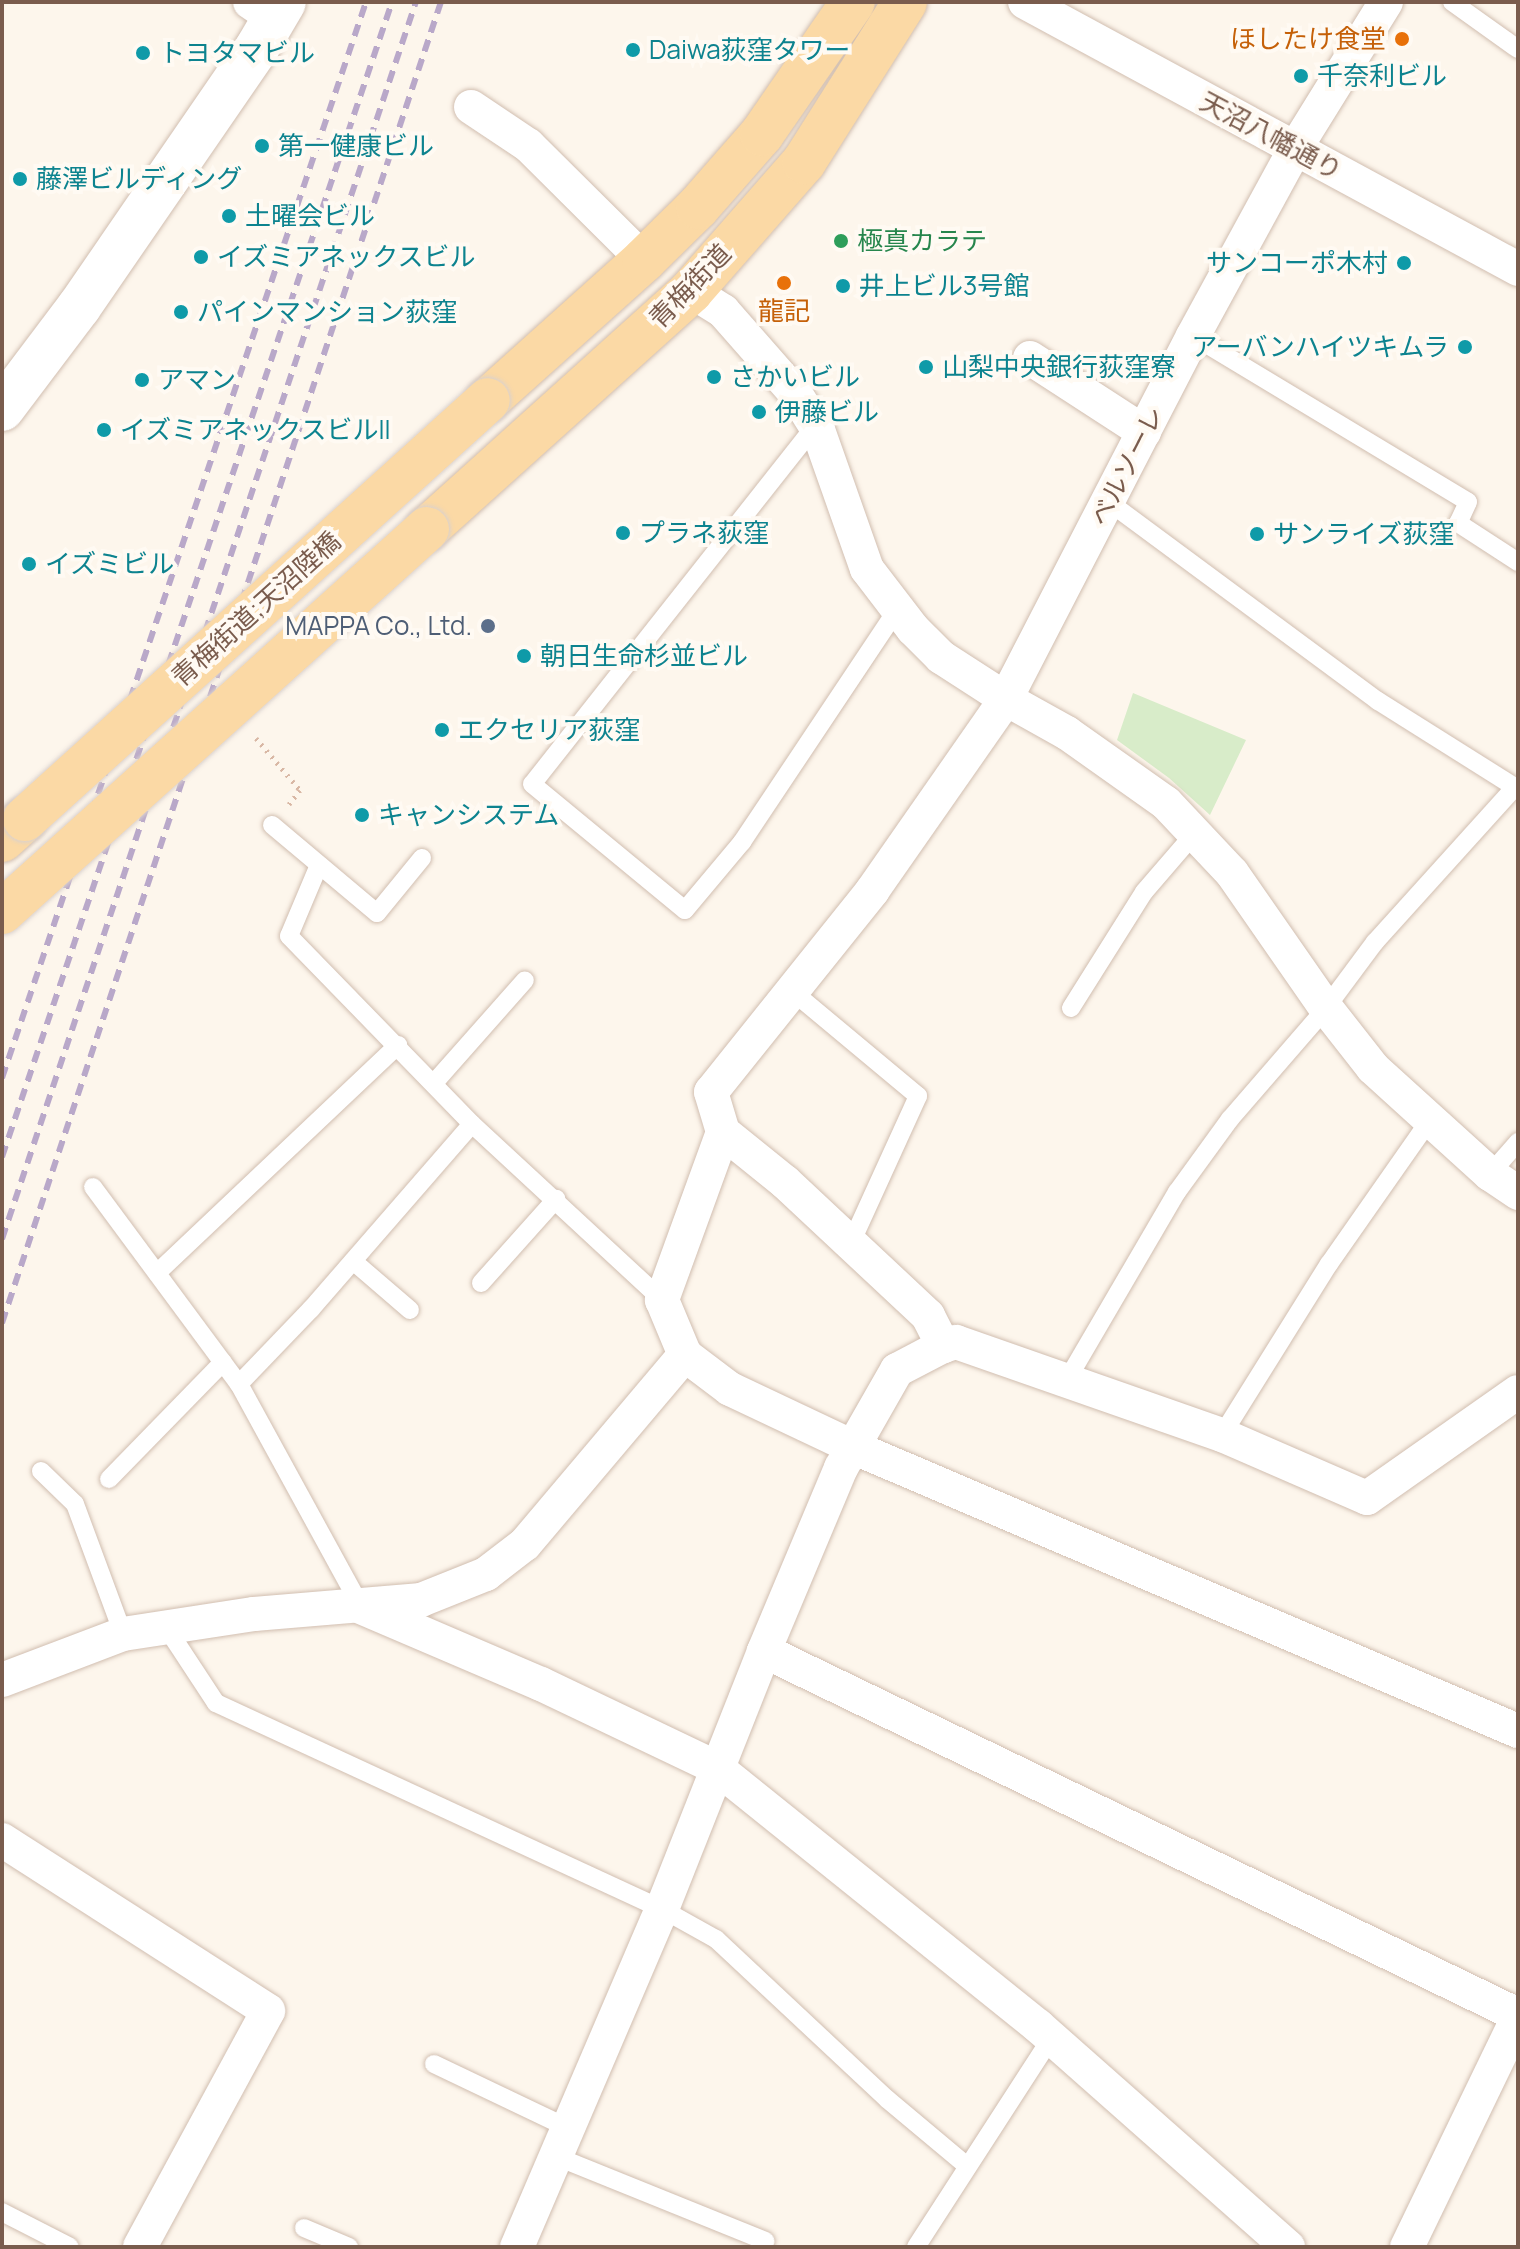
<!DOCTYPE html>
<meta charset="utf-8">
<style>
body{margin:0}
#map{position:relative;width:1520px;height:2249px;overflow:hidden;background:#fdf6ec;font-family:Manrope,"Noto Sans JP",sans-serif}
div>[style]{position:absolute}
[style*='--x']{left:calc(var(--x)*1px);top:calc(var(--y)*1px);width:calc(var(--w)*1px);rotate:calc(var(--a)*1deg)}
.green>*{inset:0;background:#d8ecc9}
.path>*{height:5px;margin-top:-2.5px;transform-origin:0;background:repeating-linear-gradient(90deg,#d9b8a5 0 2px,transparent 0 8px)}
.roads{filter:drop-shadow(0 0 2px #d1beb0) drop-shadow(0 0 2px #d1beb0)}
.service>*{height:18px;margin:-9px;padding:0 9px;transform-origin:9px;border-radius:9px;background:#fff}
.minor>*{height:34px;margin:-17px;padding:0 17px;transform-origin:17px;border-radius:17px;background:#fff}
.tertiary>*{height:44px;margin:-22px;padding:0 22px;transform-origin:22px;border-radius:22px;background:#fff}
.primary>*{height:44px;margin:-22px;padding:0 22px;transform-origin:22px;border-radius:22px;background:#fbd9a5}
.rail>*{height:6px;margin-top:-3px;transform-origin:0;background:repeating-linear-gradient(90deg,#b9a8c9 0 12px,transparent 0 20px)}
.bridges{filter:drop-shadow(0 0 2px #dad1cd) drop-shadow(0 0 2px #dad1cd)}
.primary-bridge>*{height:44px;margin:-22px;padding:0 22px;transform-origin:22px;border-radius:22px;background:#fbd9a5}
.dots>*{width:22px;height:22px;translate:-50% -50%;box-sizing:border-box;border:4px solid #fffaf3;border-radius:50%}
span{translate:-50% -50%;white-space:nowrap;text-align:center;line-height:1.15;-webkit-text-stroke:8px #fffaf3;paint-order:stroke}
.food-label{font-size:26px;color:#c56008}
.right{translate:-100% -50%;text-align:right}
.culture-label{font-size:26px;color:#0d838f}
.left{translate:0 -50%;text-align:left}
.street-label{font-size:26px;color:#7a5c4d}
.leisure-label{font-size:26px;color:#27864d}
.service-label{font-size:26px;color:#4e5e75}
.frame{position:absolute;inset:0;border:4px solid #7a5c4d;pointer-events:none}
</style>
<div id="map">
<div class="green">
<i style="clip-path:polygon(1133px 693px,1246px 740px,1210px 815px,1169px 778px,1117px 740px)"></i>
</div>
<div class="path">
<i style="--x:256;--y:738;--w:68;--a:49.8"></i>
<i style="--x:300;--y:790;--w:18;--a:128"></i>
</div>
<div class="roads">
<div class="service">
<i style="--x:1452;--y:2;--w:81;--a:35.5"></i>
<i style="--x:1193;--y:336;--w:321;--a:31.1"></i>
<i style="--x:1468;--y:502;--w:23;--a:115"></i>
<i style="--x:1458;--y:523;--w:72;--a:33"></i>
<i style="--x:815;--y:426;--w:456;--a:128.3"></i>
<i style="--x:532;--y:784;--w:198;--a:39.5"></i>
<i style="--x:685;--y:910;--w:89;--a:-50"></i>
<i style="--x:742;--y:842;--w:279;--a:-56.3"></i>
<i style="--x:1109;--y:502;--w:335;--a:36.5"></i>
<i style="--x:1378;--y:701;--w:165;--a:32.2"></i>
<i style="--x:272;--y:825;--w:137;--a:40"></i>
<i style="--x:377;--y:913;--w:71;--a:-50.7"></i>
<i style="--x:319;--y:865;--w:77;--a:112.9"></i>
<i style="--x:289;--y:936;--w:262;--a:45.8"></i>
<i style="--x:472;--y:1124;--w:259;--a:42.8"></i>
<i style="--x:792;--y:991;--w:164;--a:39.8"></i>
<i style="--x:918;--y:1096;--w:162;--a:114.5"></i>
<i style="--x:1071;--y:1008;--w:137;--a:-57.8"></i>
<i style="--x:1144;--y:892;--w:78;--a:-49.2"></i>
<i style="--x:434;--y:1083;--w:137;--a:-48.5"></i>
<i style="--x:1490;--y:1174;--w:43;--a:-48.8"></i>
<i style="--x:93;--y:1187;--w:245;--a:53.5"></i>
<i style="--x:239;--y:1384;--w:254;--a:61.3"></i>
<i style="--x:353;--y:1261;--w:75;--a:40.7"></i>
<i style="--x:157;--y:1273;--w:332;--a:-43.4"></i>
<i style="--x:481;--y:1283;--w:113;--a:-48.2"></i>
<i style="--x:1067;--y:1380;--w:218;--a:-59.7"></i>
<i style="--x:1177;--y:1192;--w:90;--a:-54"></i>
<i style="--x:1230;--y:1119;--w:147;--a:-49.1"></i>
<i style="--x:1326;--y:1008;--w:82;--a:-53.4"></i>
<i style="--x:1375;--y:942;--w:209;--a:-47.9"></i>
<i style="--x:239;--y:1384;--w:104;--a:-46.2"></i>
<i style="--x:311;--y:1309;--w:245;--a:-49"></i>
<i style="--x:1222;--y:1435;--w:202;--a:-58"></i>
<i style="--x:1329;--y:1264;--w:176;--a:-55"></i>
<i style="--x:41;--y:1471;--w:47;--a:44.1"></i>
<i style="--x:75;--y:1504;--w:139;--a:69.7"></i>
<i style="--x:109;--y:1479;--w:163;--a:-45.7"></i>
<i style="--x:166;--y:1627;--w:91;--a:56.7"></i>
<i style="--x:216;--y:1703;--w:491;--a:24.8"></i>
<i style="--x:662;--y:1909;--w:62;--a:29.1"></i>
<i style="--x:716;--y:1939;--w:234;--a:43.1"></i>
<i style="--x:887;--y:2099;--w:103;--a:39.9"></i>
<i style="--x:434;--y:2064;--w:148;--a:25.5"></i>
<i style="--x:555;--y:2156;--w:227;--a:22"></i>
<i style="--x:2;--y:2212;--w:76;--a:27.2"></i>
<i style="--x:304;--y:2228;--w:49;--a:22.9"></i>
<i style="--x:916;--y:2247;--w:249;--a:-57.1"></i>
</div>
<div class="minor">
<i style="--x:250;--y:2;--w:30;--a:34"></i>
<i style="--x:1025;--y:2;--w:561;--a:28.44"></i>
<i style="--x:1386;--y:2;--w:173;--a:121.8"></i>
<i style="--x:1295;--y:149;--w:213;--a:118.6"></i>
<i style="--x:1193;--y:336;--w:408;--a:117.3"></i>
<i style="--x:1006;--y:699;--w:233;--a:124.9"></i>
<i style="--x:873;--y:890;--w:259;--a:128.7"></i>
<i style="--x:711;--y:1092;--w:42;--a:73.3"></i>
<i style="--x:723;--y:1132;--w:80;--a:38.9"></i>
<i style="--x:785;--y:1182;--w:196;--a:43.1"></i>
<i style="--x:928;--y:1316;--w:34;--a:63"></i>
<i style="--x:943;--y:1346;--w:14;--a:-17"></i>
<i style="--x:956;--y:1342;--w:282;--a:19.3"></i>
<i style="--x:1222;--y:1435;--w:158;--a:23.5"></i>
<i style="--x:1367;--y:1498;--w:184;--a:-35.1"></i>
<i style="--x:471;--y:107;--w:69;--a:33.7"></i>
<i style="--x:528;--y:145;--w:163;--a:44.8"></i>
<i style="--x:691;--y:291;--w:38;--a:32"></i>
<i style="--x:723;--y:311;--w:109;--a:48.7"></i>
<i style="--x:795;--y:393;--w:44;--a:58.1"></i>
<i style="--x:818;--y:430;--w:147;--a:70.6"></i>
<i style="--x:867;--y:569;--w:76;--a:52.5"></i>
<i style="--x:913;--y:629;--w:40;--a:45"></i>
<i style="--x:941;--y:657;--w:77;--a:32.9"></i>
<i style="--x:1006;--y:699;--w:70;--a:29.1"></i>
<i style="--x:1067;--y:733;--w:121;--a:35.3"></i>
<i style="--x:1166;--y:803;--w:96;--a:46.7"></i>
<i style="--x:1232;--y:873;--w:165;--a:55.2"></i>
<i style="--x:1326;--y:1008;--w:76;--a:51.9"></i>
<i style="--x:1373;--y:1068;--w:158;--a:42.2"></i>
<i style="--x:1490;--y:1174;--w:34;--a:34"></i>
<i style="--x:1030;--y:358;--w:136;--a:33"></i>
<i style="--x:723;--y:1132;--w:179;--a:110"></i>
<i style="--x:662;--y:1300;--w:60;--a:67.3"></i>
<i style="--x:685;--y:1355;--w:56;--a:37.1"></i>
<i style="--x:730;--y:1389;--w:138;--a:25.3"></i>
<i style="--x:855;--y:1448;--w:721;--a:23.12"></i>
<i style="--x:361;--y:1607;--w:196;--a:23.2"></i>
<i style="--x:541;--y:1684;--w:195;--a:25.5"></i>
<i style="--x:717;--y:1768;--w:412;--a:38.8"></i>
<i style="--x:1038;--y:2026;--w:334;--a:41.5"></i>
<i style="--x:764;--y:1651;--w:837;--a:25.77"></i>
<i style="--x:2;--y:1680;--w:129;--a:-20.8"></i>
<i style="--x:123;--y:1634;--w:133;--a:-8.7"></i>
<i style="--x:254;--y:1614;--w:168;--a:-4.8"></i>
<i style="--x:421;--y:1600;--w:70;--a:-21.8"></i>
<i style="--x:486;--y:1574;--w:49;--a:-37.6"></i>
<i style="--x:525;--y:1544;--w:248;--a:-49.8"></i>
<i style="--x:2;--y:1840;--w:316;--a:32.7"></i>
<i style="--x:268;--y:2011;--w:268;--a:118.5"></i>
<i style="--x:517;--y:2247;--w:368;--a:-66.8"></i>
<i style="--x:662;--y:1909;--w:277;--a:-68.4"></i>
<i style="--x:764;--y:1651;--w:199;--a:-67.2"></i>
<i style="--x:841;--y:1468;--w:113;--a:-60.3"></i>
<i style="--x:897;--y:1370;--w:52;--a:-27.6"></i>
<i style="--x:1407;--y:2247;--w:255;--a:-64.2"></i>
</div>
<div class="tertiary">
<i style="--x:2;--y:409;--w:128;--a:-53"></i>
<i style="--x:79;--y:307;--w:314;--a:-55.5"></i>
<i style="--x:257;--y:48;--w:53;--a:-59.6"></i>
</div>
<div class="primary">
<i style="--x:488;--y:400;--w:210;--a:-41.9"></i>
<i style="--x:644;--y:260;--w:76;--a:-44.5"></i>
<i style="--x:698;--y:207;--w:97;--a:-48.8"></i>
<i style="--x:762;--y:134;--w:160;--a:-55.4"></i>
<i style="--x:427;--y:529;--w:355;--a:-42"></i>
<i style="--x:691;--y:291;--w:171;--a:-48.8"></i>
<i style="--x:804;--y:162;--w:189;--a:-57.7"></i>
<i style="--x:2;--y:840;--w:31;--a:-42"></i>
</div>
</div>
<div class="rail">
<i style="--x:2;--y:1078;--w:1136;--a:-71.31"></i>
<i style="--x:2;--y:1157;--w:1219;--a:-71.34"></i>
<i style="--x:2;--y:1239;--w:1304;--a:-71.5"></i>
<i style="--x:2;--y:1323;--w:1392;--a:-71.62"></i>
</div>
<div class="bridges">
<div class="primary-bridge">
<i style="--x:25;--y:819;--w:624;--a:-42.14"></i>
<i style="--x:2;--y:912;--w:572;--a:-42.02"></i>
</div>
</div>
<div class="dots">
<i style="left:1402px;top:39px;background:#e8710a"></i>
<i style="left:633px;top:50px;background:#0f9aa8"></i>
<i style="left:143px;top:53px;background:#0f9aa8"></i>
<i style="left:1301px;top:76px;background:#0f9aa8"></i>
<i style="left:262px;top:146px;background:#0f9aa8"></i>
<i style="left:20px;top:179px;background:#0f9aa8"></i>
<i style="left:229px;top:216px;background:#0f9aa8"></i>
<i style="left:841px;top:241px;background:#2e9e5b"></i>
<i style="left:201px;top:257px;background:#0f9aa8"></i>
<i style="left:1404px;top:263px;background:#0f9aa8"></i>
<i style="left:784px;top:283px;background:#e8710a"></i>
<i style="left:843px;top:286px;background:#0f9aa8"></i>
<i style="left:181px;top:312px;background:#0f9aa8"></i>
<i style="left:1465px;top:347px;background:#0f9aa8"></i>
<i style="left:926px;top:367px;background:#0f9aa8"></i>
<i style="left:714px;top:377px;background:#0f9aa8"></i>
<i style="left:142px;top:380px;background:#0f9aa8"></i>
<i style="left:759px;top:412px;background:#0f9aa8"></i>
<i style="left:104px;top:430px;background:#0f9aa8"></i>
<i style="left:623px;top:533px;background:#0f9aa8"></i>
<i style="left:1257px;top:534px;background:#0f9aa8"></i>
<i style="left:29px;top:564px;background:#0f9aa8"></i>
<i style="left:488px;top:626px;background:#5c6f8a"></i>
<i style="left:524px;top:656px;background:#0f9aa8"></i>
<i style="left:442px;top:730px;background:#0f9aa8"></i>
<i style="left:362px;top:815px;background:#0f9aa8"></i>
</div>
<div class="food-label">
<span class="right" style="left:1386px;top:39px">ほしたけ食堂</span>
<span style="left:784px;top:311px">龍記</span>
</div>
<div class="culture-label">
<span class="left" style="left:649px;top:50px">Daiwa荻窪タワー</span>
<span class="left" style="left:159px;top:53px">トヨタマビル</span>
<span class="left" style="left:1317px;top:76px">千奈利ビル</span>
<span class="left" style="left:278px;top:146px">第一健康ビル</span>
<span class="left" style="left:36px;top:179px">藤澤ビルディング</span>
<span class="left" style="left:245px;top:216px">土曜会ビル</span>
<span class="left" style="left:217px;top:257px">イズミアネックスビル</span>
<span class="right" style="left:1388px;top:263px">サンコーポ木村</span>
<span class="left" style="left:859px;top:286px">井上ビル3号館</span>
<span class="left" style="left:197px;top:312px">パインマンション荻窪</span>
<span class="right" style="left:1449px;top:347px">アーバンハイツキムラ</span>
<span class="left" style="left:942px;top:367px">山梨中央銀行荻窪寮</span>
<span class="left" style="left:730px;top:377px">さかいビル</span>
<span class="left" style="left:158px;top:380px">アマン</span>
<span class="left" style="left:775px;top:412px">伊藤ビル</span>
<span class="left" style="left:120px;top:430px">イズミアネックスビルII</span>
<span class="left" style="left:639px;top:533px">プラネ荻窪</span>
<span class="left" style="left:1273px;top:534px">サンライズ荻窪</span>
<span class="left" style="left:45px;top:564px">イズミビル</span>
<span class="left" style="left:540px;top:656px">朝日生命杉並ビル</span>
<span class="left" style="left:458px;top:730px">エクセリア荻窪</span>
<span class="left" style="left:378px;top:815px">キャンシステム</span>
</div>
<div class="street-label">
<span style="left:1271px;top:136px;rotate:28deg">天沼八幡通り</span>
<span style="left:690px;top:286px;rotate:-46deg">青梅街道</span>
<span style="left:1127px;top:466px;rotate:-63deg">ベルソーレ</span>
<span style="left:256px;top:609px;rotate:-42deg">青梅街道;天沼陸橋</span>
</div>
<div class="leisure-label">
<span class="left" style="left:857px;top:241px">極真カラテ</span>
</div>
<div class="service-label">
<span class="right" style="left:472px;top:626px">MAPPA Co., Ltd.</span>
</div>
<div class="frame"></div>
</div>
